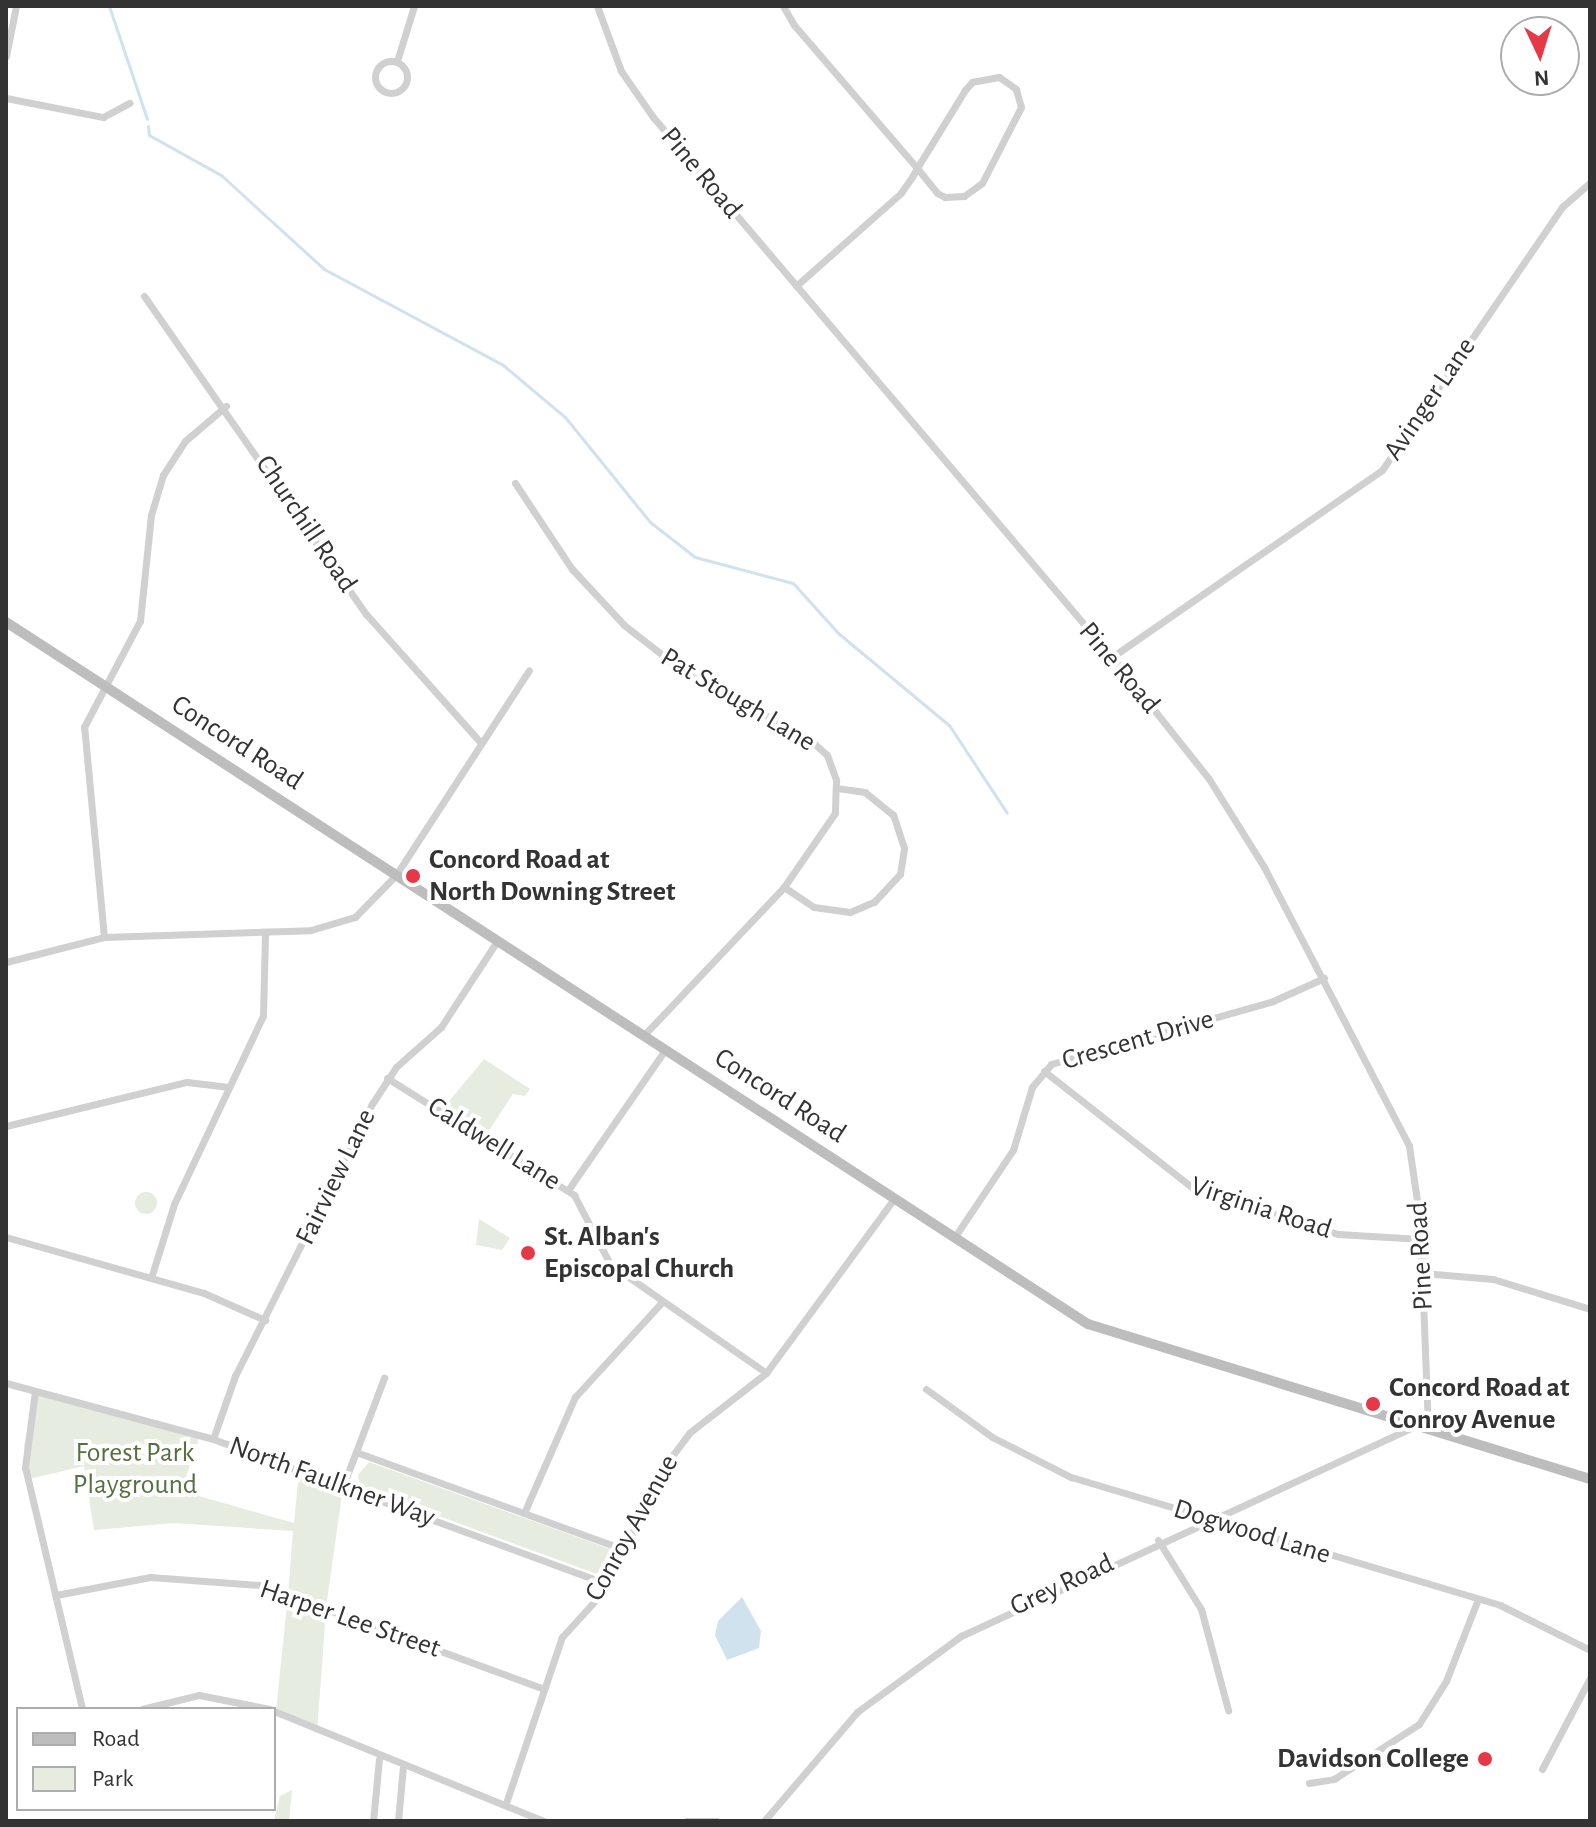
<!DOCTYPE html>
<style>
body{margin:0}
#map{position:relative;width:1596px;height:1827px;overflow:hidden;background:#fff;font-family:"Alegreya Sans",sans-serif}
div>[style]{position:absolute}
[style*='--x']{left:calc(var(--x)*1px);top:calc(var(--y)*1px);width:calc(var(--w)*1px);rotate:calc(var(--a)*1deg)}
.green>*{inset:0;background:#e6ecdf}
.round{border-radius:50%}
.water>*{inset:0;background:#cfe2ee}
.stream>*{height:3px;margin:-1.5px;padding:0 1.5px;transform-origin:1.5px;border-radius:1.5px;background:#cfe2ee}
.minor>*{height:7px;margin:-3.5px;padding:0 3.5px;transform-origin:3.5px;border-radius:3.5px;background:#d0d0d0}
.minor>.ring{margin:-3.5px;padding:0;box-sizing:content-box;background:none;border:7px solid #d0d0d0;border-radius:50%}
.secondary>*{height:10px;margin:-5px;padding:0 5px;transform-origin:5px;border-radius:5px;background:#bdbdbd}
.dots>*{width:22px;height:22px;translate:-50% -50%;box-sizing:border-box;border:4px solid #fff;border-radius:50%}
span{translate:-50% -50%;white-space:nowrap;text-align:center;line-height:1.15;-webkit-text-stroke:8px #fff;paint-order:stroke}
.street-label{font-size:28px;color:#333}
.poi-label{font-size:28px;color:#333;font-weight:700}
.left{translate:0 -50%;text-align:left}
.right{translate:-100% -50%;text-align:right}
.park-label{font-size:28px;color:#56703f}
.frame{position:absolute;inset:0;border:8px solid #333;pointer-events:none}
.legend{position:absolute;left:16px;top:1707px;width:260px;height:104px;box-sizing:border-box;background:#fff;border:2px solid #adadad;margin:0;padding:10px 14px;list-style:none;font-size:24px;color:#333}
.legend li{display:flex;align-items:center;gap:16px;height:40px}
.legend b{width:40px;border:2px solid #adadad}
.north{position:absolute;left:1500px;top:16px;width:80px;height:80px;box-sizing:border-box;background:#fff;border:2px solid #adadad;border-radius:50%;rotate:176deg;font-size:22px;font-weight:700;line-height:32px;text-align:center;color:#333}
.north::after{content:'';display:block;margin:auto;width:28px;height:36px;background:#e63946;clip-path:polygon(50% 0,100% 100%,50% 72%,0 100%)}
</style>
<div id="map">
<div class="green">
<i style="clip-path:polygon(484px 1059px,530px 1089px,525px 1096px,513px 1094px,484px 1138px,441px 1111px)"></i>
<i class="round" style="left:135px;top:1192px;width:22px;height:22px"></i>
<i style="clip-path:polygon(479px 1219px,510px 1238px,502px 1250px,476px 1245px)"></i>
<i style="clip-path:polygon(36px 1392px,200px 1436px,181px 1491px,294px 1523px,299px 1471px,343px 1487px,326px 1608px,288px 1594px,293px 1531px,174px 1523px,94px 1530px,84px 1466px,29px 1479px,24px 1446px)"></i>
<i style="clip-path:polygon(369px 1462px,610px 1549px,614px 1560px,606px 1574px,594px 1573px,360px 1487px,358px 1475px)"></i>
<i style="clip-path:polygon(288px 1595px,326px 1610px,317px 1733px,276px 1711px)"></i>
<i style="clip-path:polygon(292px 1790px,289px 1821px,274px 1821px,280px 1796px)"></i>
</div>
<div class="water">
<i style="clip-path:polygon(742px 1597px,761px 1631px,759px 1648px,727px 1660px,715px 1635px,718px 1621px)"></i>
</div>
<div class="stream">
<i style="--x:109;--y:6;--w:119;--a:71.4"></i>
<i style="--x:148;--y:126;--w:9;--a:84"></i>
<i style="--x:149;--y:135;--w:82;--a:29.1"></i>
<i style="--x:221;--y:175;--w:139;--a:42.4"></i>
<i style="--x:324;--y:269;--w:203;--a:28.2"></i>
<i style="--x:503;--y:365;--w:81;--a:40"></i>
<i style="--x:565;--y:417;--w:135;--a:51"></i>
<i style="--x:650;--y:522;--w:57;--a:37.9"></i>
<i style="--x:695;--y:557;--w:101;--a:14.9"></i>
<i style="--x:793;--y:583;--w:67;--a:48"></i>
<i style="--x:838;--y:633;--w:144;--a:39.7"></i>
<i style="--x:949;--y:725;--w:105;--a:56.6"></i>
</div>
<div class="minor">
<i style="--x:597;--y:6;--w:69;--a:69.7"></i>
<i style="--x:621;--y:71;--w:56;--a:55.2"></i>
<i style="--x:653;--y:117;--w:709;--a:49.64"></i>
<i style="--x:1112;--y:657;--w:156;--a:51.5"></i>
<i style="--x:1209;--y:779;--w:104;--a:58"></i>
<i style="--x:1264;--y:867;--w:314;--a:62.5"></i>
<i style="--x:1409;--y:1146;--w:76;--a:81.7"></i>
<i style="--x:1420;--y:1221;--w:209;--a:87.8"></i>
<i style="--x:783;--y:6;--w:22;--a:60"></i>
<i style="--x:794;--y:25;--w:189;--a:49.3"></i>
<i style="--x:917;--y:168;--w:32;--a:51"></i>
<i style="--x:937;--y:193;--w:9;--a:27"></i>
<i style="--x:945;--y:197;--w:19;--a:-3"></i>
<i style="--x:964;--y:196;--w:22;--a:-36"></i>
<i style="--x:982;--y:183;--w:85;--a:-62.8"></i>
<i style="--x:1021;--y:107;--w:19;--a:-106"></i>
<i style="--x:1016;--y:89;--w:21;--a:-145"></i>
<i style="--x:999;--y:77;--w:27;--a:170"></i>
<i style="--x:972;--y:82;--w:11;--a:131"></i>
<i style="--x:965;--y:90;--w:92;--a:121.6"></i>
<i style="--x:917;--y:168;--w:10;--a:119"></i>
<i style="--x:912;--y:177;--w:19;--a:125"></i>
<i style="--x:901;--y:193;--w:140;--a:138.5"></i>
<i style="--x:6;--y:56;--w:51;--a:-78.7"></i>
<i class="ring" style="left:375px;top:61px;width:25px;height:25px"></i>
<i style="--x:397;--y:61;--w:58;--a:-72.8"></i>
<i style="--x:6;--y:98;--w:99;--a:11.1"></i>
<i style="--x:103;--y:117;--w:30;--a:-28"></i>
<i style="--x:144;--y:296;--w:388;--a:55.1"></i>
<i style="--x:366;--y:614;--w:171;--a:48.3"></i>
<i style="--x:515;--y:483;--w:103;--a:56.5"></i>
<i style="--x:572;--y:569;--w:76;--a:47.1"></i>
<i style="--x:624;--y:625;--w:80;--a:37.9"></i>
<i style="--x:687;--y:674;--w:136;--a:27.7"></i>
<i style="--x:807;--y:737;--w:27;--a:42"></i>
<i style="--x:827;--y:755;--w:27;--a:70"></i>
<i style="--x:836;--y:780;--w:33;--a:92"></i>
<i style="--x:835;--y:813;--w:90;--a:124.6"></i>
<i style="--x:784;--y:887;--w:205;--a:133.4"></i>
<i style="--x:1112;--y:657;--w:328;--a:-34.7"></i>
<i style="--x:1382;--y:470;--w:319;--a:-55.6"></i>
<i style="--x:1562;--y:207;--w:37;--a:-41"></i>
<i style="--x:784;--y:887;--w:36;--a:34"></i>
<i style="--x:814;--y:907;--w:36;--a:8"></i>
<i style="--x:850;--y:912;--w:26;--a:-23"></i>
<i style="--x:874;--y:902;--w:38;--a:-47"></i>
<i style="--x:900;--y:874;--w:26;--a:-81"></i>
<i style="--x:904;--y:848;--w:35;--a:-108"></i>
<i style="--x:893;--y:815;--w:36;--a:-141"></i>
<i style="--x:865;--y:792;--w:28;--a:-172"></i>
<i style="--x:104;--y:937;--w:211;--a:-95.4"></i>
<i style="--x:84;--y:727;--w:120;--a:-62.2"></i>
<i style="--x:140;--y:621;--w:107;--a:-84.1"></i>
<i style="--x:151;--y:515;--w:42;--a:-73.3"></i>
<i style="--x:163;--y:475;--w:40;--a:-57.1"></i>
<i style="--x:185;--y:441;--w:54;--a:-40.5"></i>
<i style="--x:6;--y:962;--w:101;--a:-14.3"></i>
<i style="--x:104;--y:937;--w:207;--a:-1.9"></i>
<i style="--x:311;--y:930;--w:46;--a:-16.5"></i>
<i style="--x:355;--y:917;--w:59;--a:-45.7"></i>
<i style="--x:396;--y:875;--w:244;--a:-57"></i>
<i style="--x:1044;--y:1071;--w:191;--a:38.2"></i>
<i style="--x:1194;--y:1189;--w:151;--a:17.4"></i>
<i style="--x:1338;--y:1234;--w:83;--a:3.4"></i>
<i style="--x:387;--y:1078;--w:221;--a:32"></i>
<i style="--x:574;--y:1195;--w:78;--a:62.4"></i>
<i style="--x:610;--y:1264;--w:190;--a:34.9"></i>
<i style="--x:6;--y:1126;--w:186;--a:-13.7"></i>
<i style="--x:187;--y:1082;--w:42;--a:6.8"></i>
<i style="--x:568;--y:1190;--w:170;--a:-55.3"></i>
<i style="--x:6;--y:1237;--w:206;--a:15.8"></i>
<i style="--x:204;--y:1293;--w:67;--a:23.9"></i>
<i style="--x:954;--y:1238;--w:106;--a:-56.2"></i>
<i style="--x:1013;--y:1150;--w:66;--a:-73.2"></i>
<i style="--x:1032;--y:1087;--w:30;--a:-50"></i>
<i style="--x:1051;--y:1064;--w:231;--a:-15.8"></i>
<i style="--x:1273;--y:1001;--w:56;--a:-24.3"></i>
<i style="--x:1423;--y:1273;--w:70;--a:4.9"></i>
<i style="--x:1493;--y:1279;--w:102;--a:17.2"></i>
<i style="--x:151;--y:1278;--w:77;--a:-72.7"></i>
<i style="--x:174;--y:1204;--w:208;--a:-64.7"></i>
<i style="--x:263;--y:1016;--w:84;--a:-88.6"></i>
<i style="--x:6;--y:1383;--w:214;--a:15.1"></i>
<i style="--x:213;--y:1439;--w:421;--a:20.2"></i>
<i style="--x:926;--y:1389;--w:82;--a:36"></i>
<i style="--x:992;--y:1437;--w:89;--a:26.9"></i>
<i style="--x:1071;--y:1477;--w:448;--a:16.6"></i>
<i style="--x:1500;--y:1605;--w:101;--a:26.6"></i>
<i style="--x:35;--y:1391;--w:77;--a:97.5"></i>
<i style="--x:25;--y:1467;--w:249;--a:76.7"></i>
<i style="--x:213;--y:1439;--w:67;--a:-70.8"></i>
<i style="--x:235;--y:1376;--w:305;--a:-63.3"></i>
<i style="--x:372;--y:1104;--w:44;--a:-57"></i>
<i style="--x:396;--y:1067;--w:60;--a:-41.6"></i>
<i style="--x:441;--y:1027;--w:103;--a:-56.9"></i>
<i style="--x:356;--y:1452;--w:286;--a:20"></i>
<i style="--x:343;--y:1486;--w:116;--a:-69.2"></i>
<i style="--x:524;--y:1513;--w:127;--a:-66.3"></i>
<i style="--x:575;--y:1397;--w:129;--a:-47.5"></i>
<i style="--x:1158;--y:1540;--w:81;--a:58.1"></i>
<i style="--x:1201;--y:1609;--w:105;--a:75"></i>
<i style="--x:56;--y:1595;--w:96;--a:-10.8"></i>
<i style="--x:150;--y:1577;--w:110;--a:4.2"></i>
<i style="--x:260;--y:1585;--w:302;--a:20.1"></i>
<i style="--x:142;--y:1709;--w:59;--a:-13.8"></i>
<i style="--x:199;--y:1695;--w:72;--a:11.2"></i>
<i style="--x:274;--y:1711;--w:292;--a:22.2"></i>
<i style="--x:1542;--y:1769;--w:103;--a:-62.2"></i>
<i style="--x:1309;--y:1783;--w:25;--a:-9"></i>
<i style="--x:1334;--y:1779;--w:101;--a:-32.9"></i>
<i style="--x:1419;--y:1724;--w:51;--a:-57.9"></i>
<i style="--x:1446;--y:1681;--w:88;--a:-68.7"></i>
<i style="--x:506;--y:1803;--w:175;--a:-71.4"></i>
<i style="--x:562;--y:1637;--w:61;--a:-47.7"></i>
<i style="--x:603;--y:1592;--w:143;--a:-63.8"></i>
<i style="--x:666;--y:1464;--w:39;--a:-53"></i>
<i style="--x:689;--y:1433;--w:98;--a:-37.9"></i>
<i style="--x:766;--y:1373;--w:216;--a:-53.7"></i>
<i style="--x:373;--y:1821;--w:62;--a:-84.5"></i>
<i style="--x:398;--y:1821;--w:55;--a:-84.8"></i>
<i style="--x:687;--y:1821;--w:30;--a:0"></i>
<i style="--x:764;--y:1821;--w:143;--a:-49.5"></i>
<i style="--x:857;--y:1712;--w:129;--a:-36.2"></i>
<i style="--x:961;--y:1636;--w:499;--a:-24.8"></i>
</div>
<div class="secondary">
<i style="--x:6;--y:622;--w:1290;--a:32.98"></i>
<i style="--x:1088;--y:1324;--w:525;--a:17.16"></i>
</div>
<div class="dots">
<i style="left:413px;top:876px;background:#e63946"></i>
<i style="left:528px;top:1253px;background:#e63946"></i>
<i style="left:1373px;top:1404px;background:#e63946"></i>
<i style="left:1485px;top:1759px;background:#e63946"></i>
</div>
<div class="street-label">
<span style="left:701px;top:173px;rotate:50deg">Pine Road</span>
<span style="left:1430px;top:399px;rotate:-56deg">Avinger Lane</span>
<span style="left:306px;top:524px;rotate:56deg">Churchill Road</span>
<span style="left:1119px;top:668px;rotate:50deg">Pine Road</span>
<span style="left:738px;top:700px;rotate:31deg">Pat Stough Lane</span>
<span style="left:237px;top:743px;rotate:33deg">Concord Road</span>
<span style="left:1138px;top:1040px;rotate:-16deg">Crescent Drive</span>
<span style="left:780px;top:1096px;rotate:33deg">Concord Road</span>
<span style="left:494px;top:1144px;rotate:32deg">Caldwell Lane</span>
<span style="left:336px;top:1177px;rotate:-64deg">Fairview Lane</span>
<span style="left:1261px;top:1208px;rotate:18deg">Virginia Road</span>
<span style="left:1421px;top:1256px;rotate:-93deg">Pine Road</span>
<span style="left:332px;top:1482px;rotate:20deg">North Faulkner Way</span>
<span style="left:632px;top:1528px;rotate:-61deg">Conroy Avenue</span>
<span style="left:1252px;top:1532px;rotate:17deg">Dogwood Lane</span>
<span style="left:1062px;top:1585px;rotate:-25deg">Grey Road</span>
<span style="left:350px;top:1619px;rotate:19deg">Harper Lee Street</span>
</div>
<div class="poi-label">
<span class="left" style="left:429px;top:876px">Concord Road at<br>North Downing Street</span>
<span class="left" style="left:544px;top:1253px">St. Alban's<br>Episcopal Church</span>
<span class="left" style="left:1389px;top:1404px">Concord Road at<br>Conroy Avenue</span>
<span class="right" style="left:1469px;top:1759px">Davidson College</span>
</div>
<div class="park-label">
<span style="left:135px;top:1469px">Forest Park<br>Playground</span>
</div>
<div class="frame"></div>
<ul class="legend">
<li><b style="height:10px;background:#bdbdbd"></b>Road</li>
<li><b style="height:22px;background:#e6ecdf"></b>Park</li>
</ul>
<div class="north">N</div>
</div>
